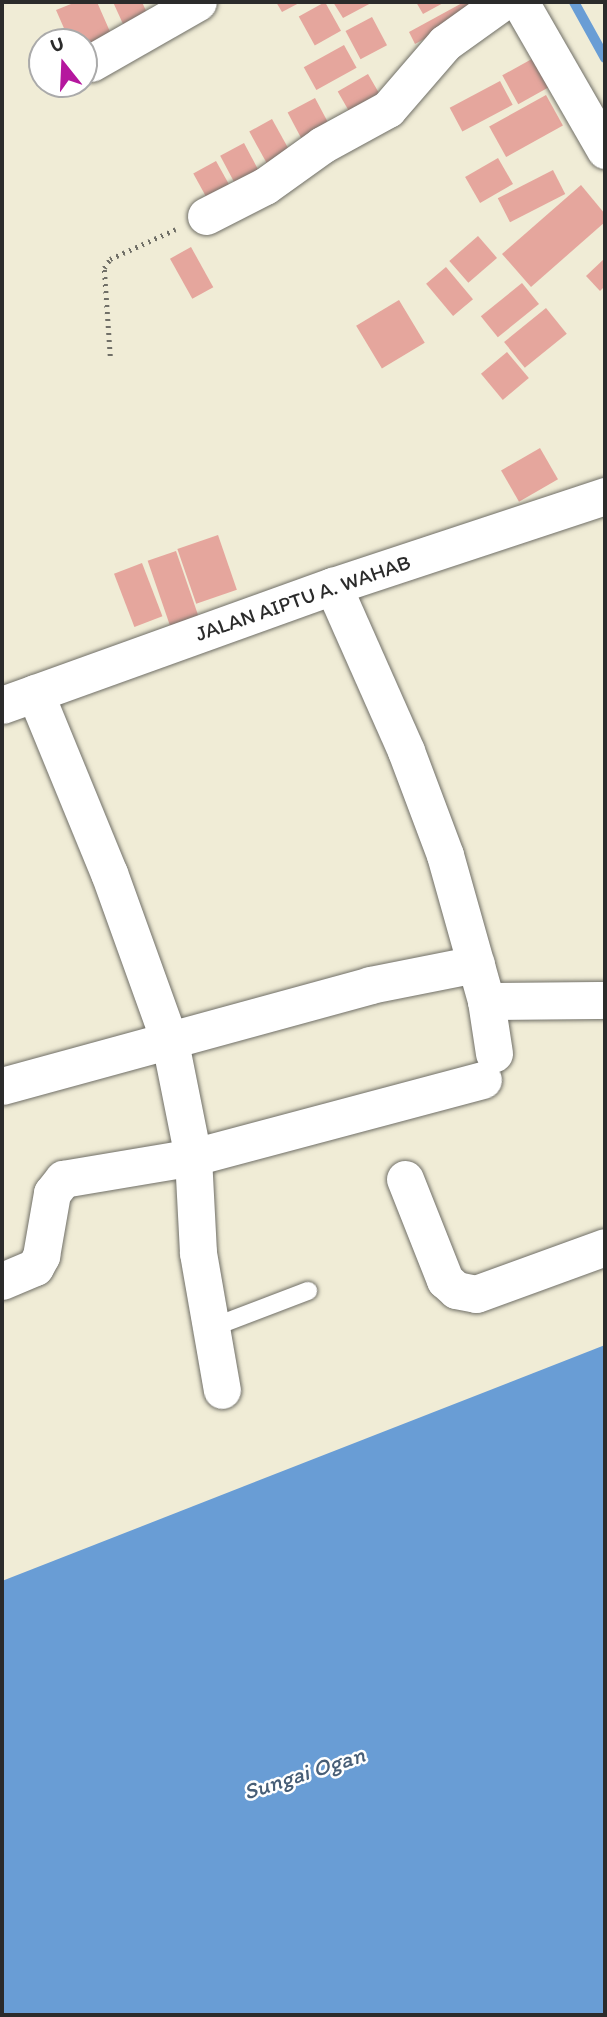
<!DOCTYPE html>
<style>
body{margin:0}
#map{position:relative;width:607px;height:2017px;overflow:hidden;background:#f0ecd6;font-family:Itim,sans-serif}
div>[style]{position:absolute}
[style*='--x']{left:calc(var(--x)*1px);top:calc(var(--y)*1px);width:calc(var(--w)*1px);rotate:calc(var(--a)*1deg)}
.water>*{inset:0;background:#699dd5}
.stream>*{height:10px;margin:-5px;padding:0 5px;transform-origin:5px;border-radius:5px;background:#699dd5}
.building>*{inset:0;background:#e5a69d;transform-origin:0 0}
.path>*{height:4.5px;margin-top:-2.25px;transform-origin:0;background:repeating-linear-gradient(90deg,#706f67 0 2px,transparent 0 7px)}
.roads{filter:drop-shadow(0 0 2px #706f67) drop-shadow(0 0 2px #706f67)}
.service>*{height:18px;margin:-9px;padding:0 9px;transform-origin:9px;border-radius:9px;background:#fff}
.minor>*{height:37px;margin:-18.5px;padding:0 18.5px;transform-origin:18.5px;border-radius:18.5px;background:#fff}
span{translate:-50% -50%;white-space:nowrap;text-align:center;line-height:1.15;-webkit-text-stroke:5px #fff;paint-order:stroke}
.street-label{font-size:21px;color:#2b2b2b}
.water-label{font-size:23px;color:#475e77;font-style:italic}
.frame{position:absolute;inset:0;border:4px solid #2b2b2b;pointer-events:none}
.north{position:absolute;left:28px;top:28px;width:70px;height:70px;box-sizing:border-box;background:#fff;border:2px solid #aaa;border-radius:50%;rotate:342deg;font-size:19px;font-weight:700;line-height:28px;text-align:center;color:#2b2b2b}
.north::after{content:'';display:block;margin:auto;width:24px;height:32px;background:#b5179e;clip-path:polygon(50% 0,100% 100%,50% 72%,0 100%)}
</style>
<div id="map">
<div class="water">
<i style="clip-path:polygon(605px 1345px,605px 2015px,2px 2015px,2px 1581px)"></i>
</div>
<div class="stream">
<i style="--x:574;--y:2;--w:64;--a:61"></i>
</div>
<div class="building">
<i style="clip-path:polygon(76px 2px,97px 2px,115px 43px,84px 56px,84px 42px,70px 42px,56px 10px)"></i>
<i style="clip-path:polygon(113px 2px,142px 2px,147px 13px,123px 24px)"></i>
<i style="clip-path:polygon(276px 2px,301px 2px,282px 12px)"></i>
<i style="left:325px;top:2px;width:33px;height:30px;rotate:61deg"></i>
<i style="clip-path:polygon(333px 2px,373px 2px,343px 18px)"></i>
<i style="clip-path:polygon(416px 2px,445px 2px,423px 14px)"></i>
<i style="clip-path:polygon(464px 2px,487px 5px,415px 44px,409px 32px)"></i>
<i style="left:372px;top:17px;width:32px;height:30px;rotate:62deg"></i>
<i style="left:344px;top:45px;width:26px;height:46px;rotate:61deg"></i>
<i style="left:539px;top:55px;width:33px;height:42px;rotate:61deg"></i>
<i style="left:368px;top:74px;width:38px;height:35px;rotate:60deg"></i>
<i style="left:500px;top:81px;width:27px;height:57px;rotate:62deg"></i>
<i style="left:546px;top:95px;width:35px;height:65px;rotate:61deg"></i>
<i style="left:315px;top:98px;width:42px;height:31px;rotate:62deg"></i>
<i style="left:272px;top:119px;width:48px;height:26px;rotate:61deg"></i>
<i style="left:244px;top:143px;width:43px;height:27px;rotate:62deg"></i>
<i style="left:498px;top:158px;width:30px;height:38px;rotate:60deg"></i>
<i style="left:216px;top:161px;width:43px;height:26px;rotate:61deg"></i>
<i style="left:553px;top:170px;width:27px;height:62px;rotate:63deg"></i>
<i style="clip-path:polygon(581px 185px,605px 214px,605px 222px,531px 287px,502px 254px)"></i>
<i style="left:478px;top:236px;width:29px;height:38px;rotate:49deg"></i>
<i style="left:191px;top:247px;width:46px;height:24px;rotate:61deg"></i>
<i style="clip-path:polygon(605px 258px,605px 286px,600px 291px,586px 276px)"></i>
<i style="left:446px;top:267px;width:42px;height:26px;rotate:50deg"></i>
<i style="left:522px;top:283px;width:27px;height:53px;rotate:51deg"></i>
<i style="left:399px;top:300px;width:50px;height:50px;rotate:59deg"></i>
<i style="left:546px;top:308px;width:33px;height:54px;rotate:51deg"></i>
<i style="left:507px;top:352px;width:34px;height:34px;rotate:50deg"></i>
<i style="left:540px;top:448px;width:36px;height:45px;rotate:60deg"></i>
<i style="left:218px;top:535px;width:58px;height:43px;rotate:71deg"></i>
<i style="left:176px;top:551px;width:81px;height:30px;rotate:71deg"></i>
<i style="left:142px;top:563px;width:57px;height:30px;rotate:69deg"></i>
</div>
<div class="path">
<i style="--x:110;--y:356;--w:88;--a:-93.9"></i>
<i style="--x:104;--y:268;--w:11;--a:-56"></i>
<i style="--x:110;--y:259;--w:72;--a:-24.4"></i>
</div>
<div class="roads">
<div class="service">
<i style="--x:211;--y:1328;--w:104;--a:-20.9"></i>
</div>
<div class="minor">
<i style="--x:520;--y:2;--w:171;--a:60.1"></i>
<i style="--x:91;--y:63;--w:123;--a:-29.7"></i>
<i style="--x:206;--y:216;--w:66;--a:-27"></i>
<i style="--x:265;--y:186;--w:70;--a:-35.7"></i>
<i style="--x:322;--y:145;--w:75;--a:-28.6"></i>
<i style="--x:388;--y:109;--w:87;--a:-49.2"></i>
<i style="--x:445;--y:43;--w:70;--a:-35.7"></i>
<i style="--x:333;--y:586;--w:180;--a:66.1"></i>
<i style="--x:406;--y:751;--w:111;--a:69.4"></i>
<i style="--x:445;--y:855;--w:152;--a:74.3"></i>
<i style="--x:486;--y:1001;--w:53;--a:81.3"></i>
<i style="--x:35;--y:693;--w:195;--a:67.7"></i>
<i style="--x:109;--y:873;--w:180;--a:70.2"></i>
<i style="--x:170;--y:1042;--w:117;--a:78.7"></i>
<i style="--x:193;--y:1157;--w:96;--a:87"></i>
<i style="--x:198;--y:1253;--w:139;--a:80.1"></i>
<i style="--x:2;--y:705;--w:352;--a:-19.8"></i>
<i style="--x:333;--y:586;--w:287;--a:-18.3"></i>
<i style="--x:486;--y:1001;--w:119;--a:-0.5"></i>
<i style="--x:2;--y:1086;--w:382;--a:-15.3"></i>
<i style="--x:370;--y:985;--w:108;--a:-11.2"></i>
<i style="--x:405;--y:1179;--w:109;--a:68.4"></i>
<i style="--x:445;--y:1280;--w:15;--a:42"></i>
<i style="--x:456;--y:1290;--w:20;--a:11"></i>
<i style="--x:476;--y:1294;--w:137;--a:-20"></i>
<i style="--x:2;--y:1281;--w:36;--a:-23"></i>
<i style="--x:35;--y:1267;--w:13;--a:-61"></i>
<i style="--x:41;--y:1256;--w:64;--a:-80.1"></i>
<i style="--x:52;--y:1193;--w:18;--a:-52"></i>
<i style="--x:63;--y:1179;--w:132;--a:-9.6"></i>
<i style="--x:193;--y:1157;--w:300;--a:-14.9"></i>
</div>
</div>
<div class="street-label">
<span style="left:303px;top:598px;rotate:-19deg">JALAN AIPTU A. WAHAB</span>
</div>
<div class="water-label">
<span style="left:304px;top:1773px;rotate:-18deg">Sungai Ogan</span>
</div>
<div class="frame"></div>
<div class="north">U</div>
</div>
